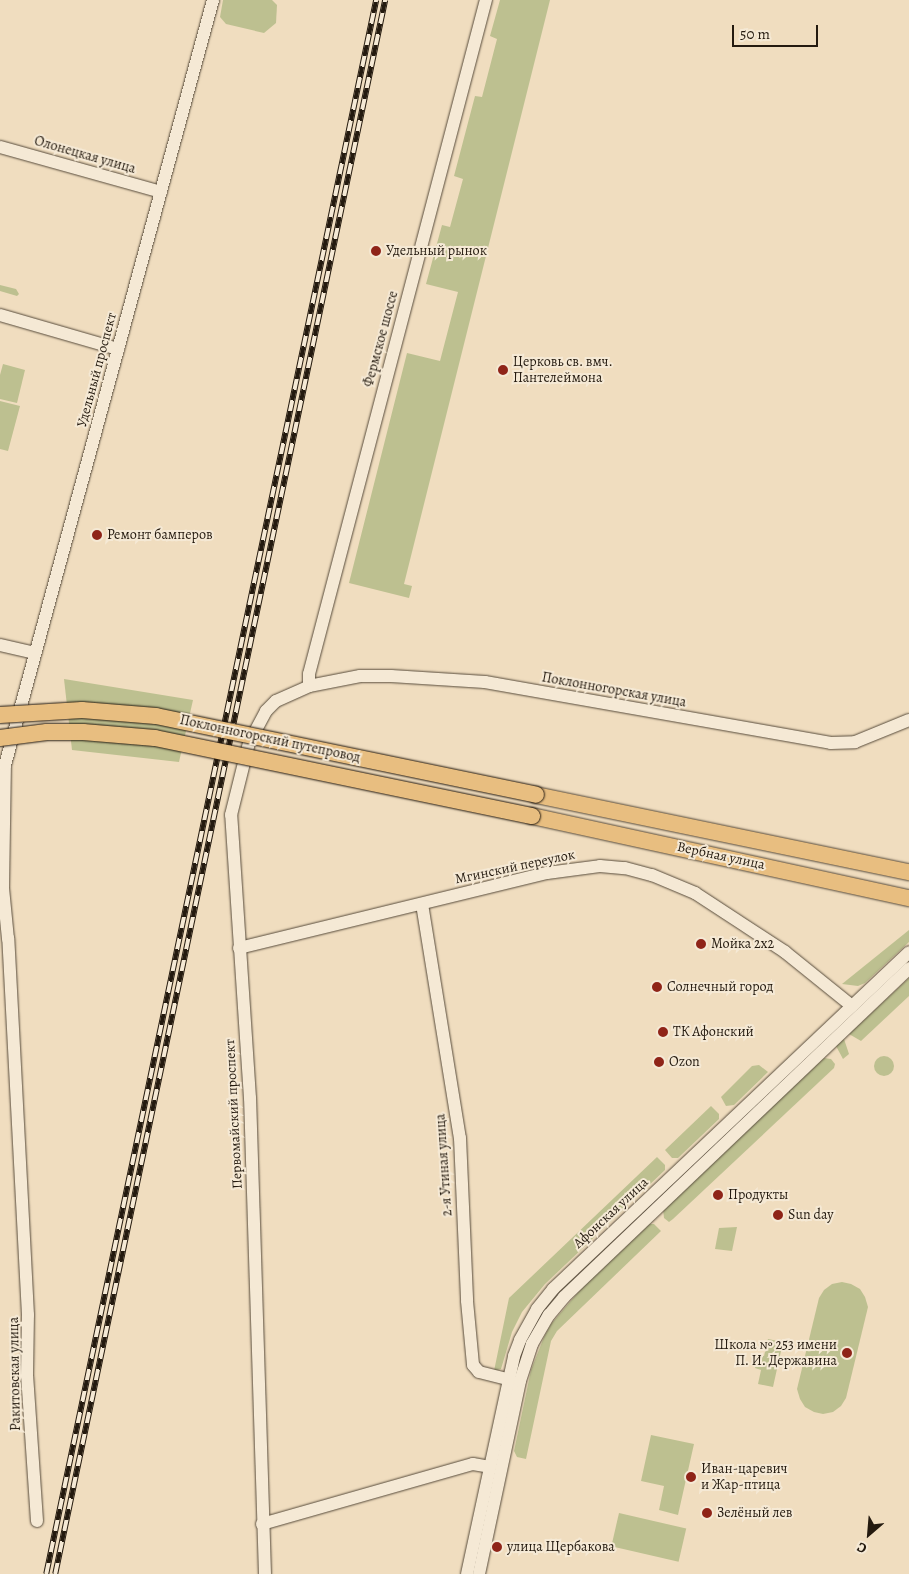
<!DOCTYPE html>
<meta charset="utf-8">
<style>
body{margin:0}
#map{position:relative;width:909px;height:1574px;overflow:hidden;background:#f0ddbf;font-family:Alegreya,serif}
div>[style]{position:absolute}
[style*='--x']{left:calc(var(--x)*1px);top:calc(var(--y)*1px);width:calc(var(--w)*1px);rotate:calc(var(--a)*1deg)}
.green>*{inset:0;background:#bdc090;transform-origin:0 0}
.round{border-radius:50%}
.roads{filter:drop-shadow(0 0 1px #574b3b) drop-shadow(0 0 1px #574b3b)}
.minor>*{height:12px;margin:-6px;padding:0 6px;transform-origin:6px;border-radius:6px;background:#f5e9d5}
.major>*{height:16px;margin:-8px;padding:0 8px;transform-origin:8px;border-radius:8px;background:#e8be80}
.rail>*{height:5.5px;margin-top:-2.75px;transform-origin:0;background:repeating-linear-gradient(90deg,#f5e9d5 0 11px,#241a0f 0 22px);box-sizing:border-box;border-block:1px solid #241a0f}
.bridges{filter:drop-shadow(0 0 1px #241a0f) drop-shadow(0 0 1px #241a0f)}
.major-bridge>*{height:16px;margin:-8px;padding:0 8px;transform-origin:8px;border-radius:8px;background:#e8be80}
.dots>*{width:14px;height:14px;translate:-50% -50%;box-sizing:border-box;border:2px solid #f5e9d5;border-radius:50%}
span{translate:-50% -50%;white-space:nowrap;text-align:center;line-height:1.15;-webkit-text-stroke:4px #f5e9d5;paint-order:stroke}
.street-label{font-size:14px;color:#241a0f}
.poi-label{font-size:14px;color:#241a0f}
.left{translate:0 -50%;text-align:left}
.right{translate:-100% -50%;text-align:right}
.north{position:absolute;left:844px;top:1509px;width:50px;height:50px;-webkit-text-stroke:4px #f5e9d5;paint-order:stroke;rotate:207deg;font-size:14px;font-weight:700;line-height:20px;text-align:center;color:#241a0f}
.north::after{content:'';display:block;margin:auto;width:18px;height:22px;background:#241a0f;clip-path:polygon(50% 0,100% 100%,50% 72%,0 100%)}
.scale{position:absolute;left:732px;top:25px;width:86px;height:22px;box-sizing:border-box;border:2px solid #241a0f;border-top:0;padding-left:6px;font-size:15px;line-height:18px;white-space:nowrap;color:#241a0f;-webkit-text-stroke:4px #f5e9d5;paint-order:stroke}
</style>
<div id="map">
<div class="green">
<i style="clip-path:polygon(223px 0,272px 0,277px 5px,276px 23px,264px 33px,226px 24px,220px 17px)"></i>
<i style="clip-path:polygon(500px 0,550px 0,404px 584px,412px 586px,409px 598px,349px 583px,407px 353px,440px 361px,458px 292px,426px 284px,442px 225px,450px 227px,463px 179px,454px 176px,475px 96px,482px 97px,497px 39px,490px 36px)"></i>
<i style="clip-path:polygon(0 285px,16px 289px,19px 294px,17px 296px,0 291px)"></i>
<i style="clip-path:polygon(3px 364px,25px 370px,17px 403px,0 399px,0 375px)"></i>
<i style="clip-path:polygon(0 401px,20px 406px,8px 451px,0 449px)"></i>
<i style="clip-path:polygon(64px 679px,193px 700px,179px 762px,72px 750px)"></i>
<i style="clip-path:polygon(909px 930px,909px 942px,865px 983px,858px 986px,842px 984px)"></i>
<i style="clip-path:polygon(909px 978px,909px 996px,861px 1041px,849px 1034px)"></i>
<i style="clip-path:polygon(844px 1039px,849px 1054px,843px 1059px,836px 1046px)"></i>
<i class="round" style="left:874px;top:1056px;width:20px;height:20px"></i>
<i style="clip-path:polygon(824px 1058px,831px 1059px,835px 1064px,834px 1068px,673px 1219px,669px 1222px,664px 1218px,663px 1209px)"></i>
<i style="clip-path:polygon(759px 1065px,768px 1072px,734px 1105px,726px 1106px,721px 1097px,752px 1066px)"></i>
<i style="clip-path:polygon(711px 1106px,719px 1114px,719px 1119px,678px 1158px,672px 1158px,665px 1150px)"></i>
<i style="clip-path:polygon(657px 1157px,665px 1165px,665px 1170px,545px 1284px,522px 1312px,512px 1332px,501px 1369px,494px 1371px,509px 1298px)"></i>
<i style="clip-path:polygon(649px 1224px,654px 1224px,661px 1231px,557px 1331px,551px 1341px,526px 1459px,517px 1457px,514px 1451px,531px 1370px,544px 1337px,551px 1324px,581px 1289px)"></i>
<i style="clip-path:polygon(737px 1227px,732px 1251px,715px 1249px,719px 1228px)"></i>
<i style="clip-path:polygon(842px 1282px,851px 1284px,860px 1289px,865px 1297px,868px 1307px,846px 1398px,841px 1406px,833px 1412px,823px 1414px,814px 1412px,805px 1407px,800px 1399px,797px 1389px,819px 1298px,824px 1290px,832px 1284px)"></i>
<i style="clip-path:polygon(768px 1339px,783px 1342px,773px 1387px,758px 1384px,761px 1370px,755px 1368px,758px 1355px,764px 1356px)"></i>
<i style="clip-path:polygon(651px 1435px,694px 1444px,678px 1515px,659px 1510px,664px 1486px,641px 1481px)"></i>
<i style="left:619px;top:1513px;width:69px;height:34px;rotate:13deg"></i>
</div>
<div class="roads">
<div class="minor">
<i style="--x:0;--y:147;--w:167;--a:15.6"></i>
<i style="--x:0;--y:315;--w:123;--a:16.1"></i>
<i style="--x:0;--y:645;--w:36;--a:13"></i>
<i style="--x:309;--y:686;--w:12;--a:-90"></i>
<i style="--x:309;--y:674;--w:697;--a:-75.29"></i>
<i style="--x:422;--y:904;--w:237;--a:80.8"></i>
<i style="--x:460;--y:1138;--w:163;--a:87.5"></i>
<i style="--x:467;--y:1301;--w:64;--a:84.6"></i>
<i style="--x:473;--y:1365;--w:9;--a:49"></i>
<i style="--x:479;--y:1372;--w:30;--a:14"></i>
<i style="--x:239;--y:948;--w:317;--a:-13.7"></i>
<i style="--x:547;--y:873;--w:53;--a:-7.5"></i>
<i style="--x:600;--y:866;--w:25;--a:5"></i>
<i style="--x:625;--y:868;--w:28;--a:15"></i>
<i style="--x:652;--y:875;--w:47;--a:22.7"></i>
<i style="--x:695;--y:893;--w:108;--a:33.2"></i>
<i style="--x:785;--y:952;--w:86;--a:38.9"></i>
<i style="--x:37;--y:1521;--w:145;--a:-93.9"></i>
<i style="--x:27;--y:1376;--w:61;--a:-89.1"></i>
<i style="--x:28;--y:1315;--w:377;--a:-93"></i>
<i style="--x:8;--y:939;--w:51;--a:-95.6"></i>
<i style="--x:3;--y:888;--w:123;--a:-89.1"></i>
<i style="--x:5;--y:765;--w:793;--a:-74.79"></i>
<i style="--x:262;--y:1524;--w:219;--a:-15.9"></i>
<i style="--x:473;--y:1464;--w:17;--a:10"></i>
<i style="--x:265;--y:1574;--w:476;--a:-91.8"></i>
<i style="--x:250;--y:1098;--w:284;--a:-93.8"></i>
<i style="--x:231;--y:815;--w:74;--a:-76"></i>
<i style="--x:249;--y:743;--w:36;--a:-62"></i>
<i style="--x:266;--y:711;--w:14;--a:-45"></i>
<i style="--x:276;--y:701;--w:36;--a:-24"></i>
<i style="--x:309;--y:686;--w:52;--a:-11.1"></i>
<i style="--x:360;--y:676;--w:31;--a:0"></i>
<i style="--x:391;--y:676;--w:94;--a:3.7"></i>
<i style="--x:485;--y:682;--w:351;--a:10"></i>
<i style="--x:831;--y:743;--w:24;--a:-2"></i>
<i style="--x:855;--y:742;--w:58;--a:-22.2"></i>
<i style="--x:467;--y:1574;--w:223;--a:-77.8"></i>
<i style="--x:514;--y:1356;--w:17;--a:-69"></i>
<i style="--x:520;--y:1340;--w:35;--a:-61"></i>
<i style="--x:537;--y:1309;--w:26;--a:-51"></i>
<i style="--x:553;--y:1289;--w:490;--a:-43.4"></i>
<i style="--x:479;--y:1574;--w:197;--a:-78"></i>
<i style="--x:520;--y:1381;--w:39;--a:-72"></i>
<i style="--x:532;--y:1344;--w:34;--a:-60"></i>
<i style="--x:549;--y:1315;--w:23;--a:-50"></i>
<i style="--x:564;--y:1297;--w:477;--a:-43.6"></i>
</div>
<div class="major">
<i style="--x:536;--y:795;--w:381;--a:11.7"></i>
<i style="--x:532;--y:816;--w:386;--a:12.3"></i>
</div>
</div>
<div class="rail">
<i style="--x:46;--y:1574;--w:1608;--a:-78.16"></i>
<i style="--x:55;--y:1574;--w:1608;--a:-78.16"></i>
</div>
<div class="bridges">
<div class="major-bridge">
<i style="--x:0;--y:715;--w:82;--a:-3.5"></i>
<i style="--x:82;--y:710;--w:74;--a:4.6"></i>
<i style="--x:156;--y:716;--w:388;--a:11.7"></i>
<i style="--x:0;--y:738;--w:47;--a:-7.3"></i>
<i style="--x:47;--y:732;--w:36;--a:0"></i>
<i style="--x:83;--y:732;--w:72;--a:4.8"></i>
<i style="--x:155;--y:738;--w:385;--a:11.7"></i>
</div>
</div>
<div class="dots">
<i style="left:376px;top:251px;background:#8f2418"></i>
<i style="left:503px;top:370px;background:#8f2418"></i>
<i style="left:97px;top:535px;background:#8f2418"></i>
<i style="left:701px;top:944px;background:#8f2418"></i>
<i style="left:657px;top:987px;background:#8f2418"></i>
<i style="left:663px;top:1032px;background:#8f2418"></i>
<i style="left:659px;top:1062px;background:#8f2418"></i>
<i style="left:718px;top:1195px;background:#8f2418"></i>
<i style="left:778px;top:1215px;background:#8f2418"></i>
<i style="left:847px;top:1353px;background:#8f2418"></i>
<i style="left:691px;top:1477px;background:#8f2418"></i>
<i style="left:707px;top:1513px;background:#8f2418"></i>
<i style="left:497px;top:1547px;background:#8f2418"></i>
</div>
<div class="street-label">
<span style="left:85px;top:155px;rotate:16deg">Олонецкая улица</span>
<span style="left:381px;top:339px;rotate:-75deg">Фермское шоссе</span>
<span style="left:97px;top:370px;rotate:-75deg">Удельный проспект</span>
<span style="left:614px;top:690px;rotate:10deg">Поклонногорская улица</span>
<span style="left:270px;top:739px;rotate:12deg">Поклонногорский путепровод</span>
<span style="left:721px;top:856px;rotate:12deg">Вербная улица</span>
<span style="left:515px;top:867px;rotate:-12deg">Мгинский переулок</span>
<span style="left:234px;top:1114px;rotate:-93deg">Первомайский проспект</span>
<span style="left:444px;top:1165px;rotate:-94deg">2-я Утиная улица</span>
<span style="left:611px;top:1213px;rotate:-43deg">Афонская улица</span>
<span style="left:15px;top:1374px;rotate:-91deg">Ракитовская улица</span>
</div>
<div class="poi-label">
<span class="left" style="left:386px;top:251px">Удельный рынок</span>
<span class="left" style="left:513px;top:370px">Церковь св. вмч.<br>Пантелеймона</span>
<span class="left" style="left:107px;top:535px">Ремонт бамперов</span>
<span class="left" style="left:711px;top:944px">Мойка 2x2</span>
<span class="left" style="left:667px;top:987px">Солнечный город</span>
<span class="left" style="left:673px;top:1032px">ТК Афонский</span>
<span class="left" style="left:669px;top:1062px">Ozon</span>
<span class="left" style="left:728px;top:1195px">Продукты</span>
<span class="left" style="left:788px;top:1215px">Sun day</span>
<span class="right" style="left:837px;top:1353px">Школа № 253 имени<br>П. И. Державина</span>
<span class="left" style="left:701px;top:1477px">Иван-царевич<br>и Жар-птица</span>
<span class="left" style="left:717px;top:1513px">Зелёный лев</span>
<span class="left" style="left:507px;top:1547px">улица Щербакова</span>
</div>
<div class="north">С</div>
<div class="scale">50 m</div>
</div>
